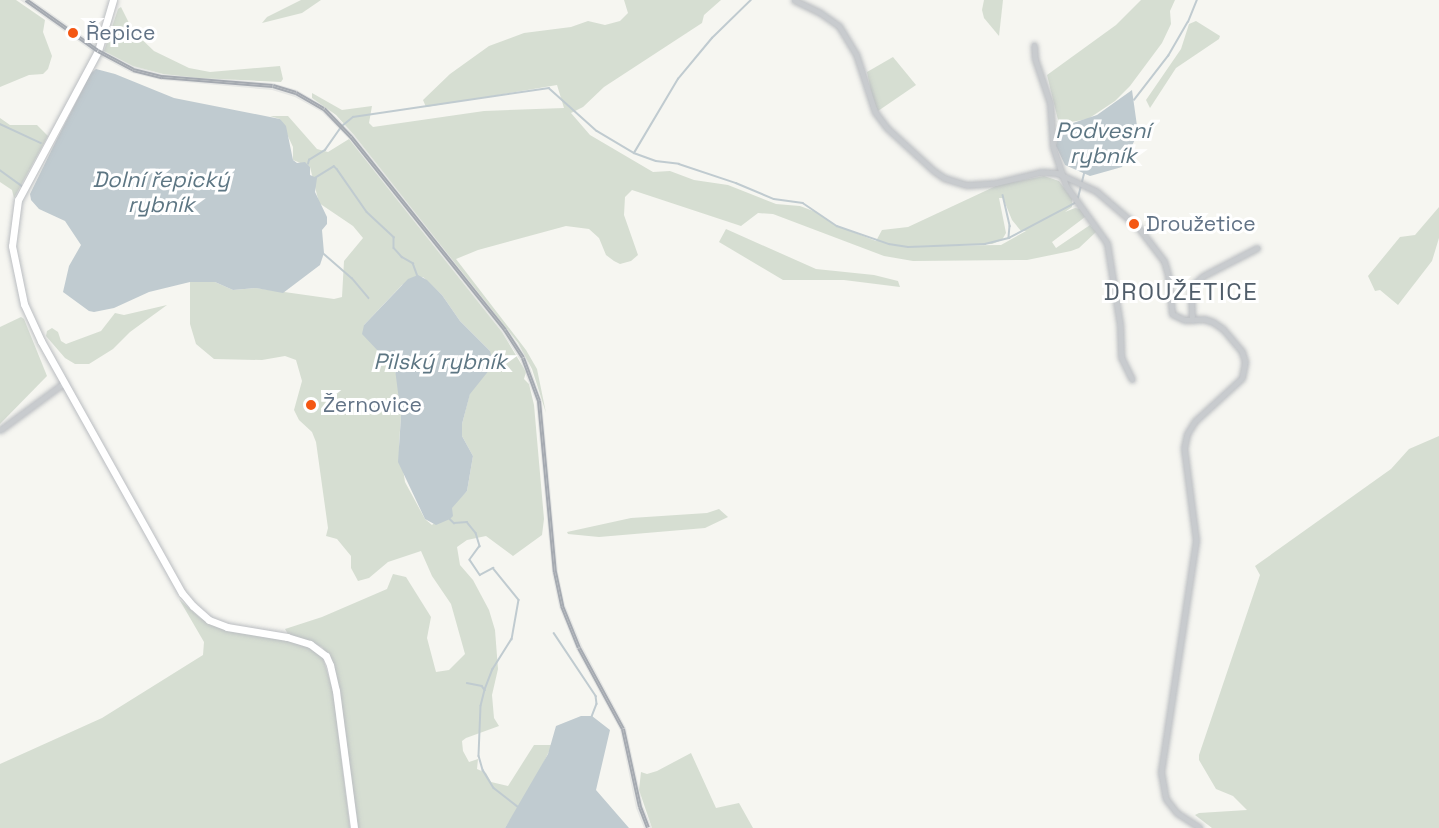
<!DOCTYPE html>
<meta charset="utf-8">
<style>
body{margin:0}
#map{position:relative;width:1439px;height:828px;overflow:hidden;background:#f6f6f1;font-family:"Space Grotesk",sans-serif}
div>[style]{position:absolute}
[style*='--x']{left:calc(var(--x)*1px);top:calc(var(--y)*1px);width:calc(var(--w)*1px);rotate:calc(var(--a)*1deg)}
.built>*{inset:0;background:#e6e7e5}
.green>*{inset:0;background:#d6ded2}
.water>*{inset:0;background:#c0cbd0}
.stream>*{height:1.5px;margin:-0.75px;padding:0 0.75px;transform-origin:0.75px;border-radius:0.75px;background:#c0cbd0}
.roads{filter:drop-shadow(0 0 2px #babdc1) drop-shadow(0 0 2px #babdc1)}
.minor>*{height:5px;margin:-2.5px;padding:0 2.5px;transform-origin:2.5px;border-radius:2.5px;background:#c8cbce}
.major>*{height:7px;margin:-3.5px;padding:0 3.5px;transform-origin:3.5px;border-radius:3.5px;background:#fff}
.rail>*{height:4px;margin-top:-2px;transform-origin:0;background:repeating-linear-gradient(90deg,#fff 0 4.5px,#a5aab1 0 9px);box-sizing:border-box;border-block:2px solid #a5aab1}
.dots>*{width:16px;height:16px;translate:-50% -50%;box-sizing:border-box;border:3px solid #fff;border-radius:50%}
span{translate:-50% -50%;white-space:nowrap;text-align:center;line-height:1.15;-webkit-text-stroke:6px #fff;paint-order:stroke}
.poi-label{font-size:21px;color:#627386}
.left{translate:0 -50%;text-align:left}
.water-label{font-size:22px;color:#5d7683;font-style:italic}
.quarter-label{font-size:24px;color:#505d6a;letter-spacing:1.5px}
</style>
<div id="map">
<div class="built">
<i style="clip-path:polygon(20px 0,32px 0,100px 48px,135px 66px,162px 74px,273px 83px,297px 90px,326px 107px,354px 135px,507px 328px,526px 356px,542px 401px,558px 572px,565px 605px,582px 646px,626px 728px,643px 806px,652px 828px,644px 828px,636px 808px,620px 730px,576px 649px,559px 607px,552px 573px,536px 402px,520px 360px,502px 332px,349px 139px,322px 112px,295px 97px,272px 90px,161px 80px,132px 73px,96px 54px)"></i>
</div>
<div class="green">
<i style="clip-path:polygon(0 0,16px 0,45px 20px,43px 32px,52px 56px,48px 69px,43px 74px,29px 75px,0 87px)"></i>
<i style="clip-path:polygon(301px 0,321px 0,302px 13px,262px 23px,267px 17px)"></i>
<i style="clip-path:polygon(evenodd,624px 0,721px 0,704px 15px,702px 23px,604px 87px,583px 107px,571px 113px,590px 135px,653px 172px,670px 171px,694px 180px,728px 185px,776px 204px,800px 206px,816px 212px,835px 225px,876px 241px,882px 230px,908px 227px,998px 185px,1044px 176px,1059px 181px,1072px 199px,1072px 207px,1065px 212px,1075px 208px,1080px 209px,1085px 217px,1052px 242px,1056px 248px,1090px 225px,1096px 232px,1079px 248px,1071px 251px,1027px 260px,913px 261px,884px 256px,773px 214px,758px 213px,741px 226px,632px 190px,625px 197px,624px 215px,638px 255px,631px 261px,620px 264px,614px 261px,606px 255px,599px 238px,589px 229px,566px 226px,478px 250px,456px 259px,526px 350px,537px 369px,546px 413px,532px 369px,518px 343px,354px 135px,336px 115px,312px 98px,312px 93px,342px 110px,372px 106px,369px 123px,373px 127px,484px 111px,564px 108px,557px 85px,426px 107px,423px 100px,450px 74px,489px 46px,524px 33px,571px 27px,588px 21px,605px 25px,620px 21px,628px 13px,624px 0,999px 198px,1003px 198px,1012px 220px,1021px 231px,1026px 231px,1001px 245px,915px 246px,992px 244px,1002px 240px,1006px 233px,999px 198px)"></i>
<i style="clip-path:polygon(984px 0,1003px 0,999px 36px,984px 18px,982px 10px)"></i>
<i style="clip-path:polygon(1141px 0,1175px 0,1170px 11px,1171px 24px,1162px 43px,1130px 86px,1115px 101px,1088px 119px,1059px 124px,1047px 75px,1116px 25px)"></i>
<i style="clip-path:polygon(121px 7px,133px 31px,154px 51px,189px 68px,210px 72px,280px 66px,283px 79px,281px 82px,199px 78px,163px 74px,133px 66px,104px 51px,118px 9px)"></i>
<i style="clip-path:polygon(1196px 21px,1220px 36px,1219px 39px,1176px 68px,1150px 108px,1146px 100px,1181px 49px,1189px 24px)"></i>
<i style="clip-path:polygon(893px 57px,916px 85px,878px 111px,873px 100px,867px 72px)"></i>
<i style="clip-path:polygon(evenodd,270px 116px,288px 116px,317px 149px,328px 152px,349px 139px,502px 332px,526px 372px,524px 379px,529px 384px,534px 405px,544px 519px,542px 535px,513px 556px,486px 536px,467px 540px,457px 547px,460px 565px,473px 580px,489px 610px,495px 630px,498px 669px,492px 695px,494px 718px,499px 726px,466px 738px,462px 741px,463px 751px,469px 762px,478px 759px,477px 769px,486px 773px,491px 782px,508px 786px,534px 745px,552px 745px,535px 781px,505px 828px,357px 828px,339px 690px,333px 663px,322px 647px,288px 634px,285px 629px,322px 617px,387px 589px,393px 574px,406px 577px,431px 617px,427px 638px,436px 672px,449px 670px,465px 654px,451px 604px,432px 576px,421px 551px,388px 562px,369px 578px,358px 581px,351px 568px,351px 556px,337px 539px,326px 536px,328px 528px,316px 442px,312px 432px,299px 420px,294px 410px,302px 381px,296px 360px,285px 356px,262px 360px,214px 359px,196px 344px,190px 324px,190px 282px,215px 282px,233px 290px,256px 288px,334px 299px,342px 297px,344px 261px,363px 238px,353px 226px,319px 203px,310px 167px,293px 160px,293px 147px,280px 119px,270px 116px,423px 277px,442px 295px,460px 321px,490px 351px,470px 393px,462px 424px,462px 436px,473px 456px,467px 491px,432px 525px,425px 519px,405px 482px,399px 444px,401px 416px,397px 375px,364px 325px,402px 285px,423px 277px)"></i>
<i style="clip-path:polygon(0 118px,10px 125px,37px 125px,48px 136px,14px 198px,12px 190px,0 182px)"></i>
<i style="clip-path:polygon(1439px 207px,1439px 238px,1432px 261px,1398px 305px,1380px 290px,1375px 291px,1368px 276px,1400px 237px,1415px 235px)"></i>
<i style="clip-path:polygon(726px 229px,816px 269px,874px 275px,898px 281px,900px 287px,844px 280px,783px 280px,719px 242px)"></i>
<i style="clip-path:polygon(167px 305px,130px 332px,113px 349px,89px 364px,75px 364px,65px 358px,46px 336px,47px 331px,52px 328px,58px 332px,61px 341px,66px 344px,101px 331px,115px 313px,124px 315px)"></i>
<i style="clip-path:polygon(21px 317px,24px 319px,47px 376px,0 424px,0 327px)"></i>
<i style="clip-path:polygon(1439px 436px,1439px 828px,1212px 828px,1195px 815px,1199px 813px,1247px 810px,1233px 796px,1216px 789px,1199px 760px,1199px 755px,1260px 575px,1255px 566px,1391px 469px,1409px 449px)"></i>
<i style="clip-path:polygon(719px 509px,728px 517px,705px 528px,599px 537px,568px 534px,567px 532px,631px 518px,707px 513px)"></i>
<i style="clip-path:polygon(179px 599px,200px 618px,226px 631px,287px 640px,309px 647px,323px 658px,333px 691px,350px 828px,0 828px,0 764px,102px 718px,203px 655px,204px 642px)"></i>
<i style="clip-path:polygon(691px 753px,716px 808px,739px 803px,753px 828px,652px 828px,639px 790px,641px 772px,647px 774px,657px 771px)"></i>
</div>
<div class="water">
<i style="clip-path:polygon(96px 69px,115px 74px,174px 98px,280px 119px,286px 126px,293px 160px,297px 163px,305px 162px,310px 167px,310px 175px,317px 178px,315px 192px,327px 217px,327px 224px,322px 230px,324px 253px,320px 265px,283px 293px,256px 288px,233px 290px,215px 282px,190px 282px,149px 292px,114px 308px,94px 312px,89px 311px,63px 292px,69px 266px,81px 245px,65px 221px,39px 209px,31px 200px,30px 194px,57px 139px,91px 73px)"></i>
<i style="clip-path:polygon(1132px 90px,1138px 133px,1122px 167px,1090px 176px,1065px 165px,1056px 146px,1058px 128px,1097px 115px)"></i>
<i style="clip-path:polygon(418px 275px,427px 280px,442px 295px,460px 321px,490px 351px,492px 358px,490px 369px,470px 394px,462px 424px,462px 436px,473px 456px,467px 491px,452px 508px,453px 516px,450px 519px,436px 525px,425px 519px,398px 462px,401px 416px,395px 369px,362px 334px,364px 325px,408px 279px)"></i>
<i style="clip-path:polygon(581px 716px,592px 716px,610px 730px,596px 790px,629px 828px,505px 828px,548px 754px,556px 726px)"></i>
</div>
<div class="stream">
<i style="--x:1134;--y:100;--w:56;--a:-52.3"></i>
<i style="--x:1168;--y:56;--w:39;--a:-60"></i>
<i style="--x:1188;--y:22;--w:24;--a:-68"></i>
<i style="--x:0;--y:124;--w:45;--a:24.9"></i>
<i style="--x:634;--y:153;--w:86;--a:-59.3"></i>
<i style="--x:678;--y:79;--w:53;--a:-50.3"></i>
<i style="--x:712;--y:38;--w:54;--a:-44.3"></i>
<i style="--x:308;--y:164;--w:4;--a:-76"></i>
<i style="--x:309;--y:160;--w:19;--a:-32"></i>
<i style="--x:325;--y:150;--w:29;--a:-55"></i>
<i style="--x:342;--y:126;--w:14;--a:-39"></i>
<i style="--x:353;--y:117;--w:198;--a:-8.4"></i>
<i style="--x:549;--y:88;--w:64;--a:41.9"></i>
<i style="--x:597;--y:131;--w:43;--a:30.7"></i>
<i style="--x:634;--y:153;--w:23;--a:20"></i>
<i style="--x:656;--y:161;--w:23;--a:7"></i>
<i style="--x:679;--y:164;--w:60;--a:18.4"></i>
<i style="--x:736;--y:183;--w:41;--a:22.8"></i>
<i style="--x:774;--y:199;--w:29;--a:8"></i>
<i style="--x:803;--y:203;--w:41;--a:34.1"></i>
<i style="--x:837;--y:226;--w:55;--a:19.1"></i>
<i style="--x:889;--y:244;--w:19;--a:9"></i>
<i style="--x:908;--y:247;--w:77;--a:-2.2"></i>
<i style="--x:985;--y:244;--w:25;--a:-14"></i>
<i style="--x:1009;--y:238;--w:77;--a:-27.9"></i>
<i style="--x:0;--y:170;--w:27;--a:36"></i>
<i style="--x:315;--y:178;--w:22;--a:-32"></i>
<i style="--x:334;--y:166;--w:4;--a:45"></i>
<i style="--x:337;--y:169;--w:52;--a:55.1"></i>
<i style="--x:367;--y:212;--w:37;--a:43"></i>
<i style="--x:394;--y:237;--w:11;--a:90"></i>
<i style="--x:394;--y:248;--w:12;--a:48"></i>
<i style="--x:402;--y:257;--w:13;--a:29"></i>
<i style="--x:413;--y:263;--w:15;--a:70"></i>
<i style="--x:1003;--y:195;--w:32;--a:77"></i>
<i style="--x:1010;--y:226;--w:12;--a:95"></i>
<i style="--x:1078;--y:198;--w:25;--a:-76"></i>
<i style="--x:323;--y:253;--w:38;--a:41"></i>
<i style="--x:352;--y:278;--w:26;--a:50"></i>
<i style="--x:450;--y:519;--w:6;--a:45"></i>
<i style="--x:454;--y:523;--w:13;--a:-4"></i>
<i style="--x:467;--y:522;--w:14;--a:51"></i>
<i style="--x:476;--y:533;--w:14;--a:73"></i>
<i style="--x:480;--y:546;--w:17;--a:126"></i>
<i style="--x:470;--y:560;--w:18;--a:56"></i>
<i style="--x:480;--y:575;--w:15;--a:-28"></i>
<i style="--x:493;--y:568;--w:41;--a:50.9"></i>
<i style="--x:519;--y:600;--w:40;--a:100"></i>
<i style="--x:512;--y:639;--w:36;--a:122"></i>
<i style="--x:493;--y:669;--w:22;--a:111"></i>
<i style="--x:485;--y:690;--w:16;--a:104"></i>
<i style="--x:481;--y:706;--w:50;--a:92.3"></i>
<i style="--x:479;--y:756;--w:15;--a:74"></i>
<i style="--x:483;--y:770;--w:21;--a:59"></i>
<i style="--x:494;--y:788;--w:31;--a:38"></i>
<i style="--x:554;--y:633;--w:76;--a:56.3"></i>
<i style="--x:596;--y:696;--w:8;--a:83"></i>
<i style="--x:597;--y:704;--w:14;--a:111"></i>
<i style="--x:467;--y:683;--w:15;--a:11"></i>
<i style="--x:482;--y:686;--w:5;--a:53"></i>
</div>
<div class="roads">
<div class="minor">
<i style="--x:794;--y:0;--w:28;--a:26"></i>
<i style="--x:819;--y:12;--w:24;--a:35"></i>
<i style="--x:839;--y:26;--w:33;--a:59"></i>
<i style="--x:856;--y:54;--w:61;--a:71.9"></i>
<i style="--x:875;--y:112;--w:20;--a:53"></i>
<i style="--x:887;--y:128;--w:64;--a:42.5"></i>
<i style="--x:934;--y:171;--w:12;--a:35"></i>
<i style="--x:944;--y:178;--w:24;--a:17"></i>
<i style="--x:967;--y:185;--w:29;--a:-4"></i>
<i style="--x:996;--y:183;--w:46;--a:-13.7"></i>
<i style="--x:1041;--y:172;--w:16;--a:4"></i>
<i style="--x:1057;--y:173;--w:43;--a:24.8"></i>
<i style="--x:1096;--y:191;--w:55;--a:40.6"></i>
<i style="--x:1138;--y:227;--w:43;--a:52.6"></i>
<i style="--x:1164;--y:261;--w:15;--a:74"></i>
<i style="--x:1168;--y:275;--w:39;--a:84"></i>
<i style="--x:1172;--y:314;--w:14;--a:25"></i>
<i style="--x:1185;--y:320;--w:19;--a:-3"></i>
<i style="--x:1204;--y:319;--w:9;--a:18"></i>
<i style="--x:1213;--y:322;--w:12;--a:35"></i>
<i style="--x:1223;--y:329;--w:30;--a:50"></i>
<i style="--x:1242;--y:352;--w:10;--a:73"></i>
<i style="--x:1245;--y:362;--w:16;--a:101"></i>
<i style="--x:1242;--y:378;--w:64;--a:137.5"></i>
<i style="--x:1195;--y:421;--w:15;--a:122"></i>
<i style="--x:1187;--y:434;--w:14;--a:102"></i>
<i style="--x:1184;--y:448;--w:93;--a:82.6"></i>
<i style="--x:1196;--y:540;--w:235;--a:98.6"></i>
<i style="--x:1161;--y:772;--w:27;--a:80"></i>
<i style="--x:1166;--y:799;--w:18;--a:52"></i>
<i style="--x:1177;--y:813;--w:27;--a:33"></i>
<i style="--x:1034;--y:45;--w:14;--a:86"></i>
<i style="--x:1035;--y:59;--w:46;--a:71.2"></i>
<i style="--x:1050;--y:103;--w:44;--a:86.1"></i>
<i style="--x:1053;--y:147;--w:41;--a:71.6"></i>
<i style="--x:1066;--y:186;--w:70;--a:54.3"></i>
<i style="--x:1107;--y:243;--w:83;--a:81"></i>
<i style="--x:1120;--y:325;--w:32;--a:88"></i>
<i style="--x:1121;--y:357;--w:25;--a:64"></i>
<i style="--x:1192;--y:320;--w:26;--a:-92"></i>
<i style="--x:1191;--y:294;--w:9;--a:-77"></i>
<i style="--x:1193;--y:285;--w:13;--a:-42"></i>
<i style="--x:1203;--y:276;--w:61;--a:-27.4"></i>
<i style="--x:0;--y:430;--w:81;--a:-36.4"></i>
</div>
<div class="major">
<i style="--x:113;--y:0;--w:53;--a:106.4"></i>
<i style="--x:98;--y:51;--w:169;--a:118.2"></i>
<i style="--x:18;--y:200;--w:46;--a:97.4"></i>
<i style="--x:12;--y:246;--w:59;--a:78.3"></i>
<i style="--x:24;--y:304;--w:41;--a:65.3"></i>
<i style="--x:41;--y:341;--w:289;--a:60.8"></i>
<i style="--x:182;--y:593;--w:17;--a:50"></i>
<i style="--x:193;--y:606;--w:21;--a:41"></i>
<i style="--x:209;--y:620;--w:19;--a:21"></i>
<i style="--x:227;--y:627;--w:61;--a:9.5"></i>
<i style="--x:287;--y:637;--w:24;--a:17"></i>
<i style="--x:310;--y:644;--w:20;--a:37"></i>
<i style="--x:326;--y:656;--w:10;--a:66"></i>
<i style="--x:330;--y:665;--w:27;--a:77"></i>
<i style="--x:336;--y:691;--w:138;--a:82.5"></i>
</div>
</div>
<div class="rail">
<i style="--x:26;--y:0;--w:88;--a:35.3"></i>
<i style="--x:98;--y:51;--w:40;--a:28"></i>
<i style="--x:133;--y:70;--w:30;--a:14"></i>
<i style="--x:162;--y:77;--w:111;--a:4.6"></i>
<i style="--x:273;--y:86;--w:24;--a:17"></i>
<i style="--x:296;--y:93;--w:32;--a:30"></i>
<i style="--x:324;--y:109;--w:39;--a:46"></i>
<i style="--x:351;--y:137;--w:247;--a:51.4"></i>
<i style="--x:505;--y:330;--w:33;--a:57"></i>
<i style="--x:523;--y:358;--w:46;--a:69.6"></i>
<i style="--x:539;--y:401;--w:172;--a:84.7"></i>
<i style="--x:555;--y:572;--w:35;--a:78"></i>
<i style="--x:562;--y:606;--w:45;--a:68"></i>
<i style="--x:579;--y:648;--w:92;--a:61.5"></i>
<i style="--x:623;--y:729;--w:80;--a:77.7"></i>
<i style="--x:640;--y:807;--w:22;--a:69"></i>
</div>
<div class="dots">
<i style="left:73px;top:33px;background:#f45713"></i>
<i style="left:1134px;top:224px;background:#f45713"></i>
<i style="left:311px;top:405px;background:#f45713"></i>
</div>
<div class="poi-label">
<span class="left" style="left:86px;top:33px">Řepice</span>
<span class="left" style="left:1146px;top:224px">Droužetice</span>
<span class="left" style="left:323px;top:405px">Žernovice</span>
</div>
<div class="water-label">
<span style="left:1103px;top:143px">Podvesní<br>rybník</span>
<span style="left:161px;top:192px">Dolní řepický<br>rybník</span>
<span style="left:440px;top:362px">Pilský rybník</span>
</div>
<div class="quarter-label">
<span style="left:1181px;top:292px">DROUŽETICE</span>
</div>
</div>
